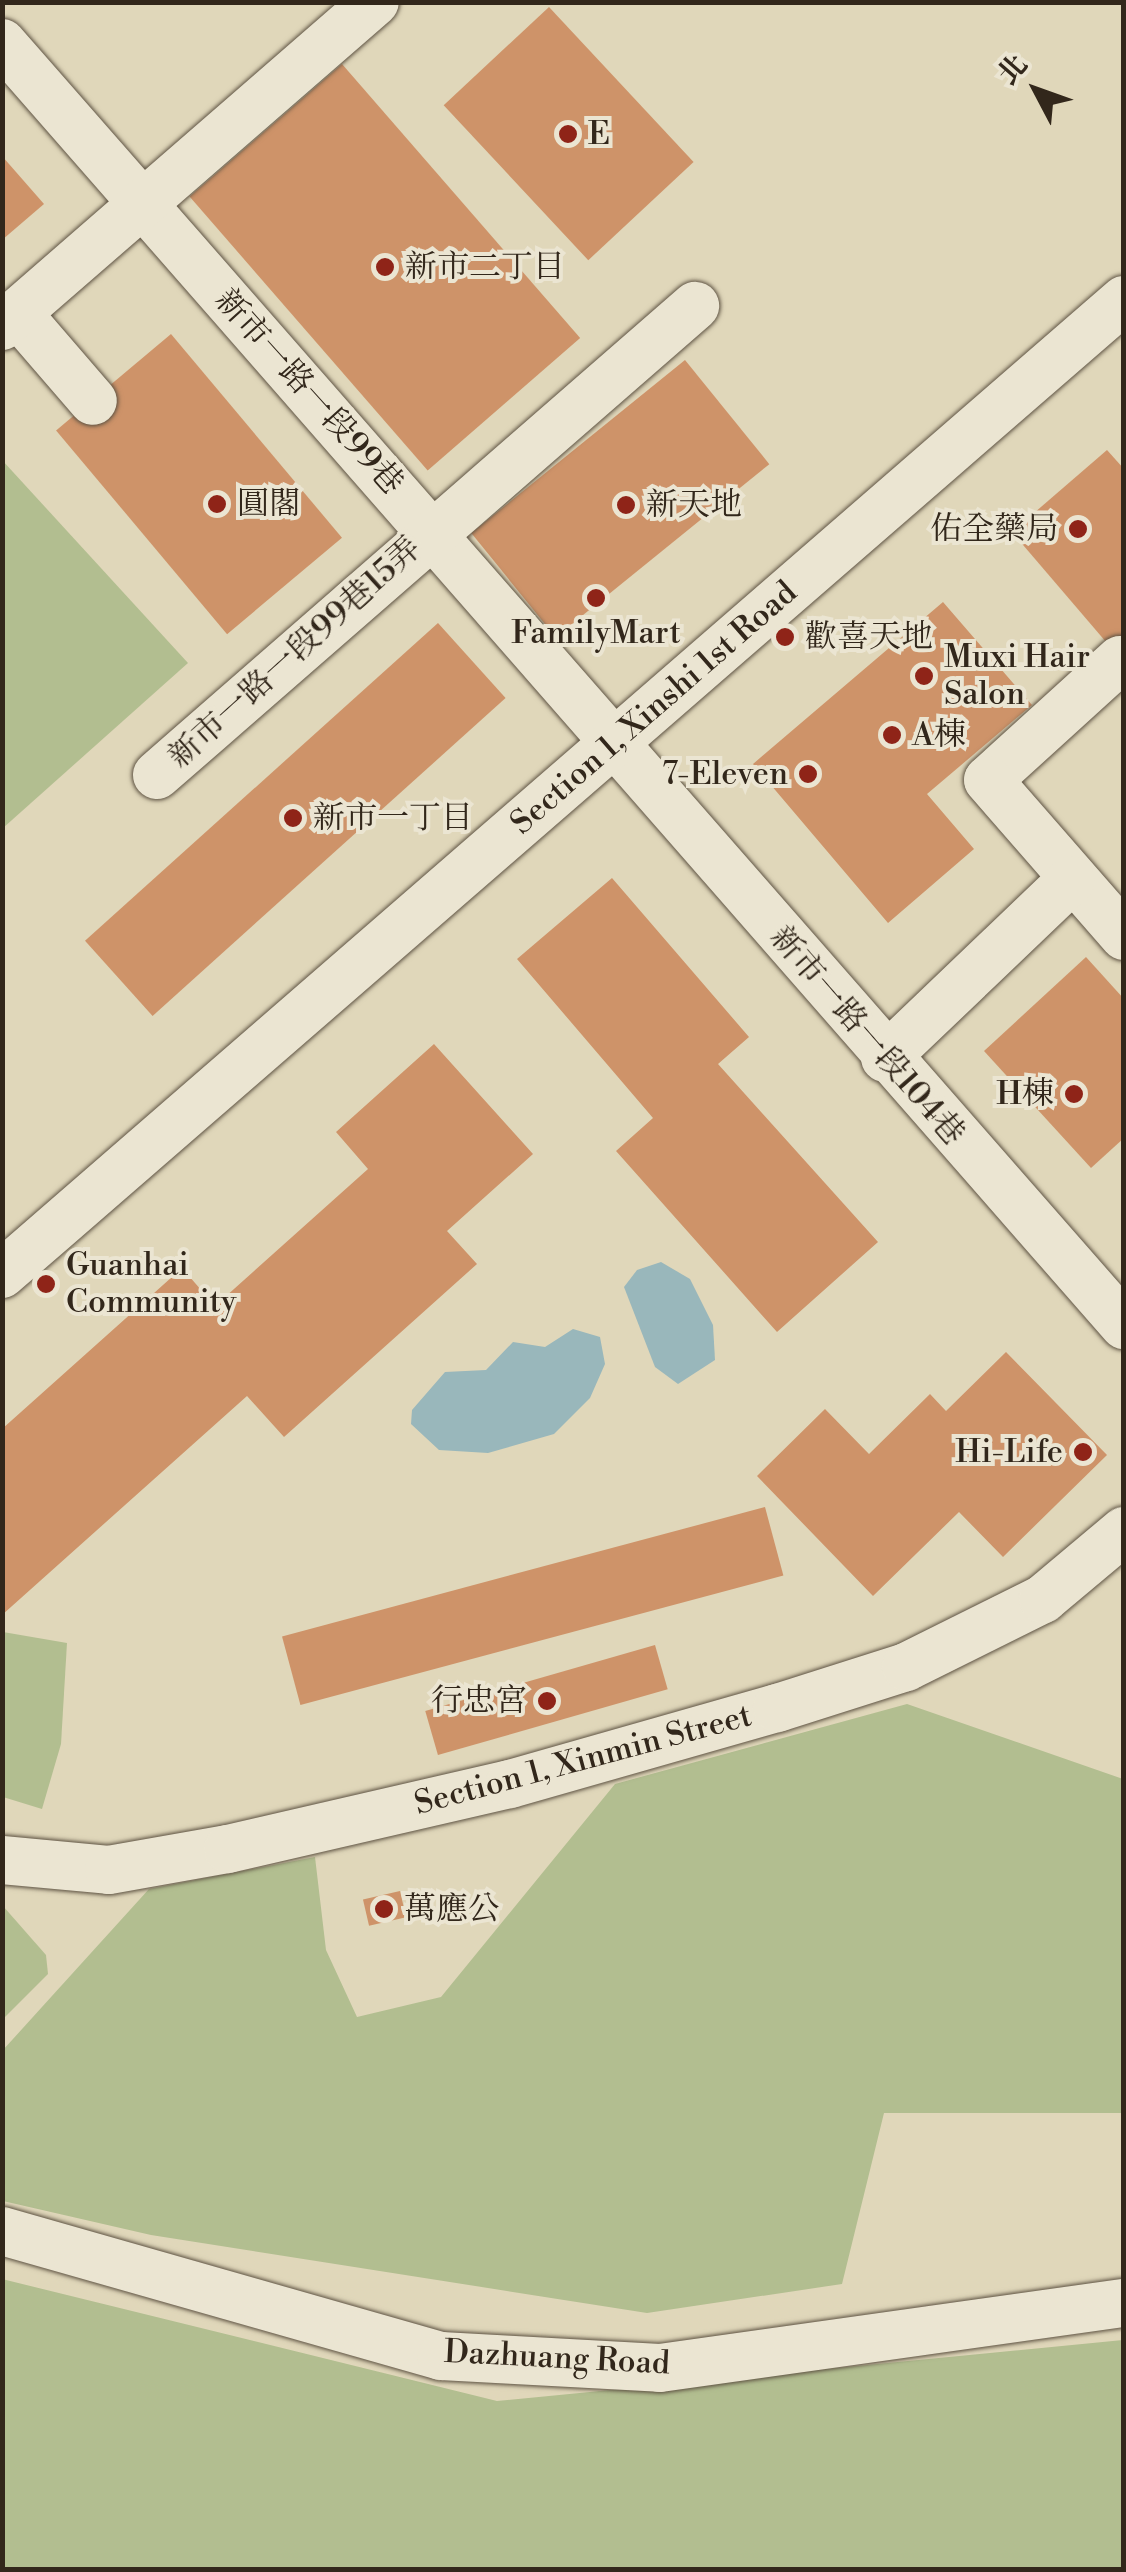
<!DOCTYPE html>
<meta charset="utf-8">
<style>
body{margin:0}
#map{position:relative;width:1126px;height:2572px;overflow:hidden;background:#e0d7ba;font-family:"Libre Bodoni","Noto Serif TC",serif}
div>[style]{position:absolute}
[style*='--x']{left:calc(var(--x)*1px);top:calc(var(--y)*1px);width:calc(var(--w)*1px);rotate:calc(var(--a)*1deg)}
.green>*{inset:0;background:#b2be90}
.water>*{inset:0;background:#99b7bb}
.building>*{inset:0;background:#ce9369;transform-origin:0 0}
.roads{filter:drop-shadow(0 0 2px #5e5343) drop-shadow(0 0 2px #5e5343)}
.minor>*{height:48px;margin:-24px;padding:0 24px;transform-origin:24px;border-radius:24px;background:#ebe5d2}
.dots>*{width:28px;height:28px;translate:-50% -50%;box-sizing:border-box;border:5px solid #ebe5d2;border-radius:50%}
span{translate:-50% -50%;white-space:nowrap;text-align:center;line-height:1.15;-webkit-text-stroke:8px #ebe5d2;paint-order:stroke}
.poi-label{font-size:32px;color:#32271b}
.left{translate:0 -50%;text-align:left}
.right{translate:-100% -50%;text-align:right}
.street-label{font-size:32px;color:#32271b}
.frame{position:absolute;inset:0;border:5px solid #32271b;pointer-events:none}
.north{position:absolute;left:986px;top:40px;width:100px;height:100px;-webkit-text-stroke:8px #ebe5d2;paint-order:stroke;rotate:311deg;font-size:28px;font-weight:700;line-height:40px;text-align:center;color:#32271b}
.north::after{content:'';display:block;margin:auto;width:35px;height:45px;background:#32271b;clip-path:polygon(50% 0,100% 100%,50% 72%,0 100%)}
</style>
<div id="map">
<div class="green">
<i style="clip-path:polygon(2px 460px,188px 663px,3px 828px,2px 828px)"></i>
<i style="clip-path:polygon(3px 1632px,67px 1643px,61px 1744px,42px 1809px,3px 1797px)"></i>
<i style="clip-path:polygon(907px 1704px,1123px 1779px,1123px 2113px,884px 2113px,842px 2284px,647px 2313px,151px 2235px,3px 2201px,3px 2050px,149px 1889px,315px 1857px,326px 1950px,357px 2017px,441px 1997px,615px 1784px)"></i>
<i style="clip-path:polygon(3px 1906px,46px 1955px,48px 1974px,3px 2019px)"></i>
<i style="clip-path:polygon(2px 2279px,497px 2401px,1123px 2340px,1123px 2569px,3px 2569px)"></i>
</div>
<div class="water">
<i style="clip-path:polygon(661px 1262px,690px 1279px,713px 1325px,715px 1360px,678px 1384px,655px 1367px,624px 1287px,637px 1270px)"></i>
<i style="clip-path:polygon(573px 1329px,600px 1337px,605px 1364px,590px 1398px,554px 1434px,488px 1453px,439px 1450px,411px 1424px,412px 1410px,445px 1372px,486px 1370px,513px 1342px,545px 1347px)"></i>
</div>
<div class="building">
<i style="left:549px;top:7px;width:212px;height:144px;rotate:47deg"></i>
<i style="left:342px;top:64px;width:363px;height:202px;rotate:49deg"></i>
<i style="clip-path:polygon(2px 156px,44px 204px,2px 240px)"></i>
<i style="left:171px;top:334px;width:266px;height:150px;rotate:50deg"></i>
<i style="left:685px;top:360px;width:134px;height:275px;rotate:51deg"></i>
<i style="clip-path:polygon(1107px 450px,1124px 469px,1124px 663px,1012px 532px)"></i>
<i style="clip-path:polygon(943px 602px,1032px 705px,927px 794px,974px 849px,888px 923px,753px 764px)"></i>
<i style="left:438px;top:623px;width:101px;height:475px;rotate:48deg"></i>
<i style="clip-path:polygon(612px 878px,749px 1037px,718px 1064px,878px 1242px,777px 1332px,616px 1151px,653px 1118px,517px 959px)"></i>
<i style="clip-path:polygon(1086px 957px,1124px 999px,1124px 1138px,1091px 1168px,984px 1051px)"></i>
<i style="clip-path:polygon(434px 1044px,533px 1154px,447px 1231px,477px 1264px,284px 1437px,247px 1396px,2px 1615px,2px 1429px,182px 1268px,215px 1306px,368px 1169px,336px 1132px)"></i>
<i style="clip-path:polygon(1006px 1352px,1107px 1455px,1003px 1557px,959px 1512px,873px 1596px,757px 1476px,825px 1409px,869px 1454px,930px 1394px,946px 1411px)"></i>
<i style="left:765px;top:1507px;width:71px;height:500px;rotate:75deg"></i>
<i style="left:655px;top:1645px;width:46px;height:239px;rotate:74deg"></i>
<i style="left:400px;top:1891px;width:27px;height:38px;rotate:77deg"></i>
</div>
<div class="roads">
<div class="minor">
<i style="--x:2;--y:43;--w:1704;--a:48.81"></i>
<i style="--x:17;--y:313;--w:116;--a:49.2"></i>
<i style="--x:2;--y:326;--w:494;--a:-41"></i>
<i style="--x:1120;--y:660;--w:178;--a:137.7"></i>
<i style="--x:988;--y:780;--w:207;--a:48.9"></i>
<i style="--x:157;--y:775;--w:714;--a:-41.08"></i>
<i style="--x:885;--y:1058;--w:257;--a:-43.7"></i>
<i style="--x:2;--y:1274;--w:1486;--a:-40.96"></i>
<i style="--x:2;--y:1860;--w:107;--a:5.3"></i>
<i style="--x:109;--y:1870;--w:121;--a:-10"></i>
<i style="--x:228;--y:1849;--w:289;--a:-13"></i>
<i style="--x:510;--y:1784;--w:278;--a:-15.9"></i>
<i style="--x:777;--y:1708;--w:135;--a:-17.6"></i>
<i style="--x:906;--y:1667;--w:153;--a:-26.4"></i>
<i style="--x:1043;--y:1599;--w:106;--a:-40"></i>
<i style="--x:2;--y:2231;--w:456;--a:15.9"></i>
<i style="--x:441;--y:2356;--w:219;--a:3.1"></i>
<i style="--x:660;--y:2368;--w:469;--a:-8"></i>
</div>
</div>
<div class="dots">
<i style="left:568px;top:134px;background:#8f2418"></i>
<i style="left:385px;top:267px;background:#8f2418"></i>
<i style="left:217px;top:504px;background:#8f2418"></i>
<i style="left:626px;top:505px;background:#8f2418"></i>
<i style="left:1078px;top:529px;background:#8f2418"></i>
<i style="left:596px;top:598px;background:#8f2418"></i>
<i style="left:785px;top:637px;background:#8f2418"></i>
<i style="left:924px;top:676px;background:#8f2418"></i>
<i style="left:892px;top:735px;background:#8f2418"></i>
<i style="left:808px;top:774px;background:#8f2418"></i>
<i style="left:293px;top:818px;background:#8f2418"></i>
<i style="left:1074px;top:1094px;background:#8f2418"></i>
<i style="left:46px;top:1284px;background:#8f2418"></i>
<i style="left:1083px;top:1452px;background:#8f2418"></i>
<i style="left:547px;top:1701px;background:#8f2418"></i>
<i style="left:384px;top:1909px;background:#8f2418"></i>
</div>
<div class="poi-label">
<span class="left" style="left:588px;top:134px">E</span>
<span class="left" style="left:405px;top:267px">新市二丁目</span>
<span class="left" style="left:237px;top:504px">圓閣</span>
<span class="left" style="left:646px;top:505px">新天地</span>
<span class="right" style="left:1058px;top:529px">佑全藥局</span>
<span style="left:596px;top:633px">FamilyMart</span>
<span class="left" style="left:805px;top:637px">歡喜天地</span>
<span class="left" style="left:944px;top:676px">Muxi Hair<br>Salon</span>
<span class="left" style="left:912px;top:735px">A棟</span>
<span class="right" style="left:788px;top:774px">7-Eleven</span>
<span class="left" style="left:313px;top:818px">新市一丁目</span>
<span class="right" style="left:1054px;top:1094px">H棟</span>
<span class="left" style="left:66px;top:1284px">Guanhai<br>Community</span>
<span class="right" style="left:1063px;top:1452px">Hi-Life</span>
<span class="right" style="left:527px;top:1701px">行忠宮</span>
<span class="left" style="left:404px;top:1909px">萬應公</span>
</div>
<div class="street-label">
<span style="left:309px;top:392px;rotate:48deg">新市一路一段99巷</span>
<span style="left:295px;top:653px;rotate:-42deg">新市一路一段99巷15弄</span>
<span style="left:654px;top:708px;rotate:-41deg">Section 1, Xinshi 1st Road</span>
<span style="left:867px;top:1036px;rotate:49deg">新市一路一段104巷</span>
<span style="left:583px;top:1760px;rotate:-15deg">Section 1, Xinmin Street</span>
<span style="left:557px;top:2358px;rotate:3deg">Dazhuang Road</span>
</div>
<div class="frame"></div>
<div class="north">北</div>
</div>
